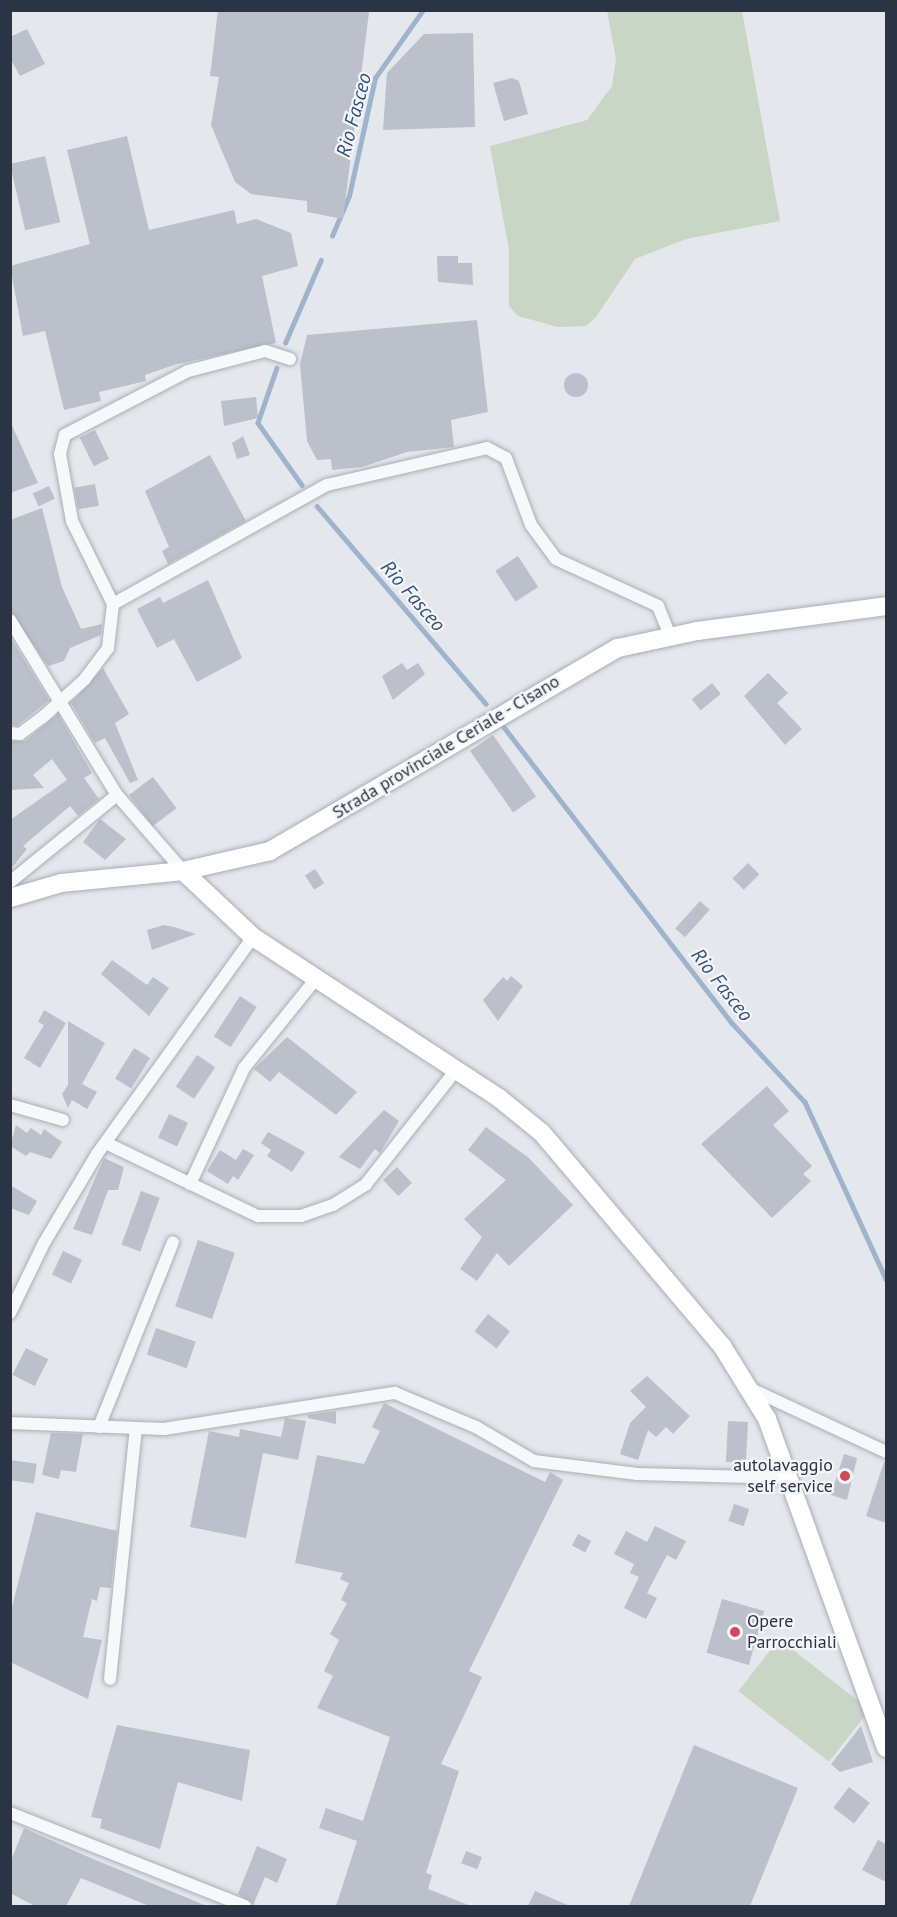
<!DOCTYPE html>
<style>
body{margin:0}
#map{position:relative;width:897px;height:1917px;overflow:hidden;background:#e4e7ec;font-family:"PT Sans",sans-serif}
div>[style]{position:absolute}
[style*='--x']{left:calc(var(--x)*1px);top:calc(var(--y)*1px);width:calc(var(--w)*1px);rotate:calc(var(--a)*1deg)}
.green>*{inset:0;background:#c9d6c5;transform-origin:0 0}
.stream>*{height:4.5px;margin:-2.25px;padding:0 2.25px;transform-origin:2.25px;border-radius:2.25px;background:#9fb4cc}
.building>*{inset:0;background:#bbc0ca;transform-origin:0 0}
.round{border-radius:50%}
.roads{filter:drop-shadow(0 0 2px #a9aeb7) drop-shadow(0 0 2px #a9aeb7)}
.street>*{height:12px;margin:-6px;padding:0 6px;transform-origin:6px;border-radius:6px;background:#f7f8fa}
.secondary>*{height:18px;margin:-9px;padding:0 9px;transform-origin:9px;border-radius:9px;background:#fff}
.dots>*{width:16px;height:16px;translate:-50% -50%;box-sizing:border-box;border:3px solid #f4f6f9;border-radius:50%}
span{translate:-50% -50%;white-space:nowrap;text-align:center;line-height:1.15;-webkit-text-stroke:4.5px #f4f6f9;paint-order:stroke}
.street-label{font-size:18px;color:#2b3445}
.poi-label{font-size:18px;color:#2b3445}
.right{translate:-100% -50%;text-align:right}
.left{translate:0 -50%;text-align:left}
.water-label{font-size:20px;color:#34527a;font-style:italic}
.frame{position:absolute;inset:0;border:12px solid #2b3445;pointer-events:none}
</style>
<div id="map">
<div class="green">
<i style="clip-path:polygon(607px 11px,742px 11px,780px 221px,686px 239px,635px 259px,596px 317px,586px 326px,558px 327px,518px 316px,509px 306px,509px 250px,490px 146px,587px 120px,612px 86px,616px 59px)"></i>
<i style="left:779px;top:1639px;width:115px;height:66px;rotate:38deg"></i>
</div>
<div class="stream">
<i style="--x:332;--y:236;--w:43;--a:-67"></i>
<i style="--x:349;--y:196;--w:121;--a:-77.6"></i>
<i style="--x:375;--y:78;--w:83;--a:-54.8"></i>
<i style="--x:285;--y:343;--w:90;--a:-66.6"></i>
<i style="--x:277;--y:368;--w:58;--a:109.1"></i>
<i style="--x:258;--y:423;--w:76;--a:54.6"></i>
<i style="--x:317;--y:506;--w:260;--a:49.5"></i>
<i style="--x:504;--y:727;--w:374;--a:52.4"></i>
<i style="--x:732;--y:1023;--w:108;--a:47.3"></i>
<i style="--x:805;--y:1102;--w:195;--a:65.4"></i>
</div>
<div class="building">
<i style="clip-path:polygon(218px 10px,369px 12px,343px 219px,307px 212px,307px 201px,251px 194px,235px 182px,211px 125px,219px 77px,210px 76px)"></i>
<i style="clip-path:polygon(27px 29px,45px 64px,20px 76px,10px 58px,10px 37px)"></i>
<i style="clip-path:polygon(473px 33px,475px 127px,383px 130px,387px 73px,424px 34px)"></i>
<i style="clip-path:polygon(512px 78px,519px 81px,528px 114px,504px 121px,493px 83px)"></i>
<i style="clip-path:polygon(127px 136px,149px 230px,234px 210px,237px 224px,256px 219px,291px 233px,298px 266px,262px 276px,276px 343px,177px 364px,145px 375px,146px 381px,99px 392px,101px 401px,64px 410px,45px 331px,23px 336px,10px 266px,90px 244px,67px 150px)"></i>
<i style="left:45px;top:156px;width:68px;height:36px;rotate:77deg"></i>
<i style="clip-path:polygon(437px 256px,458px 256px,458px 263px,472px 263px,473px 285px,438px 282px)"></i>
<i style="clip-path:polygon(477px 320px,488px 412px,451px 420px,454px 447px,407px 452px,362px 467px,332px 470px,331px 459px,317px 460px,307px 441px,300px 364px,307px 335px)"></i>
<i class="round" style="left:564px;top:373px;width:24px;height:24px"></i>
<i style="clip-path:polygon(256px 397px,258px 418px,224px 426px,221px 401px)"></i>
<i style="clip-path:polygon(10px 421px,38px 483px,10px 493px)"></i>
<i style="left:95px;top:430px;width:32px;height:17px;rotate:64deg"></i>
<i style="clip-path:polygon(243px 436px,250px 455px,237px 459px,232px 443px)"></i>
<i style="clip-path:polygon(210px 455px,246px 521px,168px 564px,162px 551px,169px 547px,145px 491px)"></i>
<i style="left:95px;top:484px;width:22px;height:21px;rotate:80deg"></i>
<i style="left:49px;top:486px;width:14px;height:18px;rotate:65deg"></i>
<i style="clip-path:polygon(42px 508px,62px 587px,81px 629px,102px 624px,101px 635px,70px 648px,64px 661px,48px 666px,10px 612px,10px 520px)"></i>
<i style="left:518px;top:556px;width:37px;height:27px;rotate:57deg"></i>
<i style="clip-path:polygon(208px 580px,242px 658px,197px 682px,174px 639px,157px 648px,137px 609px,160px 597px,163px 603px)"></i>
<i style="clip-path:polygon(10px 637px,49px 700px,18px 725px,10px 725px)"></i>
<i style="clip-path:polygon(402px 663px,407px 670px,418px 663px,425px 674px,393px 700px,382px 676px)"></i>
<i style="clip-path:polygon(103px 668px,129px 714px,115px 723px,138px 780px,130px 783px,105px 738px,95px 743px,71px 703px)"></i>
<i style="clip-path:polygon(768px 673px,788px 693px,777px 703px,802px 729px,785px 745px,744px 696px)"></i>
<i style="left:712px;top:683px;width:14px;height:26px;rotate:51deg"></i>
<i style="clip-path:polygon(58px 714px,92px 773px,84px 778px,99px 799px,78px 816px,70px 806px,23px 846px,27px 849px,10px 870px,10px 820px,67px 780px,52px 759px,33px 775px,44px 788px,10px 790px,10px 741px,25px 741px)"></i>
<i style="left:493px;top:735px;width:75px;height:28px;rotate:55deg"></i>
<i style="left:153px;top:777px;width:39px;height:30px;rotate:53deg"></i>
<i style="clip-path:polygon(100px 819px,126px 839px,105px 860px,83px 842px)"></i>
<i style="left:748px;top:863px;width:16px;height:22px;rotate:45deg"></i>
<i style="left:315px;top:869px;width:17px;height:12px;rotate:57deg"></i>
<i style="left:700px;top:901px;width:13px;height:37px;rotate:42deg"></i>
<i style="clip-path:polygon(164px 925px,174px 927px,196px 934px,152px 950px,147px 930px)"></i>
<i style="clip-path:polygon(112px 960px,147px 985px,153px 977px,169px 988px,149px 1016px,101px 974px)"></i>
<i style="clip-path:polygon(511px 976px,523px 986px,498px 1021px,483px 1000px,503px 977px,507px 981px)"></i>
<i style="left:240px;top:996px;width:20px;height:48px;rotate:33deg"></i>
<i style="clip-path:polygon(44px 1010px,66px 1023px,40px 1068px,24px 1058px,44px 1025px,38px 1022px)"></i>
<i style="clip-path:polygon(68px 1021px,105px 1043px,82px 1084px,97px 1092px,87px 1109px,72px 1100px,68px 1108px,62px 1094px,68px 1085px)"></i>
<i style="clip-path:polygon(287px 1037px,357px 1092px,336px 1115px,279px 1072px,270px 1082px,254px 1069px)"></i>
<i style="left:134px;top:1048px;width:19px;height:36px;rotate:32deg"></i>
<i style="left:197px;top:1055px;width:22px;height:38px;rotate:34deg"></i>
<i style="clip-path:polygon(767px 1086px,789px 1111px,773px 1125px,812px 1166px,803px 1174px,811px 1181px,772px 1218px,701px 1144px)"></i>
<i style="clip-path:polygon(384px 1110px,399px 1121px,380px 1153px,375px 1149px,360px 1169px,339px 1157px)"></i>
<i style="left:169px;top:1114px;width:21px;height:26px;rotate:25deg"></i>
<i style="clip-path:polygon(16px 1125px,27px 1133px,31px 1128px,41px 1135px,44px 1129px,62px 1142px,51px 1159px,30px 1152px,26px 1156px,10px 1146px)"></i>
<i style="clip-path:polygon(486px 1127px,529px 1158px,573px 1205px,509px 1266px,497px 1253px,477px 1281px,460px 1269px,482px 1237px,464px 1219px,506px 1180px,468px 1150px)"></i>
<i style="clip-path:polygon(268px 1132px,305px 1152px,292px 1172px,267px 1156px,271px 1150px,261px 1143px)"></i>
<i style="clip-path:polygon(243px 1149px,254px 1155px,238px 1180px,233px 1176px,228px 1184px,207px 1171px,220px 1150px,236px 1160px)"></i>
<i style="clip-path:polygon(104px 1158px,124px 1167px,118px 1190px,108px 1190px,92px 1235px,73px 1229px)"></i>
<i style="left:397px;top:1167px;width:22px;height:19px;rotate:47deg"></i>
<i style="clip-path:polygon(10px 1185px,37px 1201px,29px 1215px,10px 1208px)"></i>
<i style="left:141px;top:1191px;width:20px;height:57px;rotate:20deg"></i>
<i style="left:198px;top:1240px;width:39px;height:70px;rotate:19deg"></i>
<i style="left:63px;top:1251px;width:21px;height:26px;rotate:25deg"></i>
<i style="left:488px;top:1314px;width:28px;height:22px;rotate:38deg"></i>
<i style="left:156px;top:1328px;width:42px;height:28px;rotate:19deg"></i>
<i style="left:26px;top:1348px;width:25px;height:30px;rotate:27deg"></i>
<i style="clip-path:polygon(647px 1376px,690px 1416px,673px 1434px,666px 1427px,656px 1437px,648px 1430px,638px 1460px,620px 1454px,630px 1423px,646px 1407px,630px 1391px)"></i>
<i style="clip-path:polygon(384px 1403px,545px 1482px,550px 1472px,563px 1480px,469px 1671px,482px 1677px,441px 1764px,459px 1771px,426px 1873px,432px 1875px,428px 1889px,471px 1906px,336px 1906px,357px 1841px,319px 1828px,326px 1808px,363px 1821px,390px 1737px,317px 1708px,333px 1676px,324px 1671px,339px 1640px,330px 1634px,347px 1603px,341px 1600px,349px 1583px,340px 1579px,343px 1573px,295px 1563px,317px 1455px,364px 1464px,380px 1431px,372px 1427px)"></i>
<i style="clip-path:polygon(336px 1411px,336px 1424px,308px 1418px,308px 1415px)"></i>
<i style="clip-path:polygon(285px 1418px,306px 1421px,298px 1460px,263px 1453px,246px 1538px,190px 1527px,209px 1431px,239px 1437px,240px 1429px,281px 1437px)"></i>
<i style="left:728px;top:1421px;width:20px;height:41px;rotate:3deg"></i>
<i style="clip-path:polygon(51px 1433px,83px 1434px,76px 1472px,61px 1470px,59px 1479px,42px 1475px)"></i>
<i style="clip-path:polygon(844px 1454px,857px 1458px,847px 1500px,831px 1495px)"></i>
<i style="left:10px;top:1460px;width:27px;height:20px;rotate:8deg"></i>
<i style="clip-path:polygon(884px 1462px,886px 1462px,886px 1523px,866px 1516px)"></i>
<i style="left:734px;top:1504px;width:16px;height:18px;rotate:18deg"></i>
<i style="clip-path:polygon(36px 1512px,117px 1531px,111px 1588px,100px 1587px,97px 1601px,92px 1599px,83px 1637px,102px 1640px,88px 1699px,10px 1662px,10px 1615px)"></i>
<i style="clip-path:polygon(655px 1526px,686px 1541px,676px 1560px,667px 1555px,647px 1593px,657px 1598px,646px 1619px,624px 1608px,639px 1577px,630px 1573px,634px 1564px,614px 1554px,626px 1531px,647px 1542px)"></i>
<i style="left:578px;top:1534px;width:15px;height:13px;rotate:28deg"></i>
<i style="left:722px;top:1599px;width:44px;height:56px;rotate:16deg"></i>
<i style="clip-path:polygon(117px 1725px,250px 1750px,242px 1801px,178px 1782px,160px 1849px,100px 1828px,102px 1819px,91px 1817px)"></i>
<i style="clip-path:polygon(861px 1726px,873px 1762px,840px 1772px,831px 1764px)"></i>
<i style="clip-path:polygon(694px 1745px,798px 1788px,782px 1827px,750px 1906px,629px 1906px)"></i>
<i style="left:849px;top:1787px;width:26px;height:26px;rotate:37deg"></i>
<i style="clip-path:polygon(24px 1828px,86px 1856px,207px 1906px,149px 1906px,81px 1878px,66px 1906px,35px 1906px,10px 1893px,10px 1863px)"></i>
<i style="clip-path:polygon(878px 1840px,886px 1844px,886px 1882px,862px 1870px)"></i>
<i style="clip-path:polygon(257px 1846px,287px 1859px,277px 1883px,265px 1877px,253px 1905px,238px 1894px)"></i>
<i style="left:466px;top:1851px;width:17px;height:13px;rotate:21deg"></i>
<i style="clip-path:polygon(535px 1891px,570px 1906px,528px 1906px)"></i>
</div>
<div class="roads">
<div class="street">
<i style="--x:290;--y:359;--w:26;--a:-162"></i>
<i style="--x:265;--y:351;--w:80;--a:165.4"></i>
<i style="--x:188;--y:371;--w:139;--a:152.5"></i>
<i style="--x:65;--y:435;--w:20;--a:105"></i>
<i style="--x:60;--y:454;--w:68;--a:79.8"></i>
<i style="--x:72;--y:521;--w:93;--a:63.7"></i>
<i style="--x:113;--y:604;--w:245;--a:-29.1"></i>
<i style="--x:327;--y:485;--w:164;--a:-13"></i>
<i style="--x:487;--y:448;--w:21;--a:28"></i>
<i style="--x:506;--y:458;--w:72;--a:69.5"></i>
<i style="--x:531;--y:525;--w:42;--a:53.7"></i>
<i style="--x:556;--y:559;--w:112;--a:24.7"></i>
<i style="--x:658;--y:606;--w:31;--a:68"></i>
<i style="--x:10;--y:620;--w:205;--a:58.6"></i>
<i style="--x:117;--y:795;--w:101;--a:49"></i>
<i style="--x:10;--y:733;--w:10;--a:6"></i>
<i style="--x:20;--y:734;--w:30;--a:-37"></i>
<i style="--x:44;--y:716;--w:54;--a:-42"></i>
<i style="--x:84;--y:680;--w:40;--a:-53"></i>
<i style="--x:108;--y:648;--w:44;--a:-83.5"></i>
<i style="--x:10;--y:882;--w:138;--a:-39.1"></i>
<i style="--x:10;--y:1105;--w:55;--a:15.8"></i>
<i style="--x:106;--y:1143;--w:169;--a:25.7"></i>
<i style="--x:258;--y:1216;--w:43;--a:0"></i>
<i style="--x:301;--y:1216;--w:34;--a:-19"></i>
<i style="--x:333;--y:1205;--w:39;--a:-32"></i>
<i style="--x:366;--y:1184;--w:145;--a:-51.7"></i>
<i style="--x:190;--y:1184;--w:128;--a:-65"></i>
<i style="--x:244;--y:1068;--w:113;--a:-51.1"></i>
<i style="--x:10;--y:1313;--w:78;--a:-64.1"></i>
<i style="--x:44;--y:1243;--w:104;--a:-59.2"></i>
<i style="--x:97;--y:1154;--w:267;--a:-54.3"></i>
<i style="--x:749;--y:1388;--w:151;--a:25"></i>
<i style="--x:10;--y:1423;--w:154;--a:2.2"></i>
<i style="--x:164;--y:1429;--w:234;--a:-8.9"></i>
<i style="--x:395;--y:1393;--w:88;--a:22.8"></i>
<i style="--x:476;--y:1427;--w:67;--a:30.4"></i>
<i style="--x:534;--y:1461;--w:104;--a:7.2"></i>
<i style="--x:637;--y:1474;--w:153;--a:1.5"></i>
<i style="--x:99;--y:1427;--w:199;--a:-68.2"></i>
<i style="--x:110;--y:1679;--w:251;--a:-84.1"></i>
<i style="--x:10;--y:1813;--w:253;--a:21.6"></i>
</div>
<div class="secondary">
<i style="--x:183;--y:871;--w:96;--a:43.3"></i>
<i style="--x:253;--y:937;--w:294;--a:33.2"></i>
<i style="--x:499;--y:1098;--w:55;--a:39.1"></i>
<i style="--x:542;--y:1133;--w:279;--a:49.8"></i>
<i style="--x:722;--y:1346;--w:86;--a:58.3"></i>
<i style="--x:767;--y:1419;--w:350;--a:70.1"></i>
<i style="--x:10;--y:898;--w:53;--a:-16.4"></i>
<i style="--x:61;--y:883;--w:123;--a:-5.6"></i>
<i style="--x:183;--y:871;--w:89;--a:-12.9"></i>
<i style="--x:270;--y:851;--w:403;--a:-30.3"></i>
<i style="--x:618;--y:648;--w:81;--a:-12.1"></i>
<i style="--x:697;--y:631;--w:191;--a:-7.5"></i>
</div>
</div>
<div class="dots">
<i style="left:845px;top:1476px;background:#d1495b"></i>
<i style="left:735px;top:1632px;background:#d1495b"></i>
</div>
<div class="street-label">
<span style="left:446px;top:747px;rotate:-31deg">Strada provinciale Ceriale - Cisano</span>
</div>
<div class="poi-label">
<span class="right" style="left:833px;top:1476px">autolavaggio<br>self service</span>
<span class="left" style="left:747px;top:1632px">Opere<br>Parrocchiali</span>
</div>
<div class="water-label">
<span style="left:354px;top:115px;rotate:-75deg">Rio Fasceo</span>
<span style="left:413px;top:596px;rotate:49deg">Rio Fasceo</span>
<span style="left:722px;top:985px;rotate:52deg">Rio Fasceo</span>
</div>
<div class="frame"></div>
</div>
